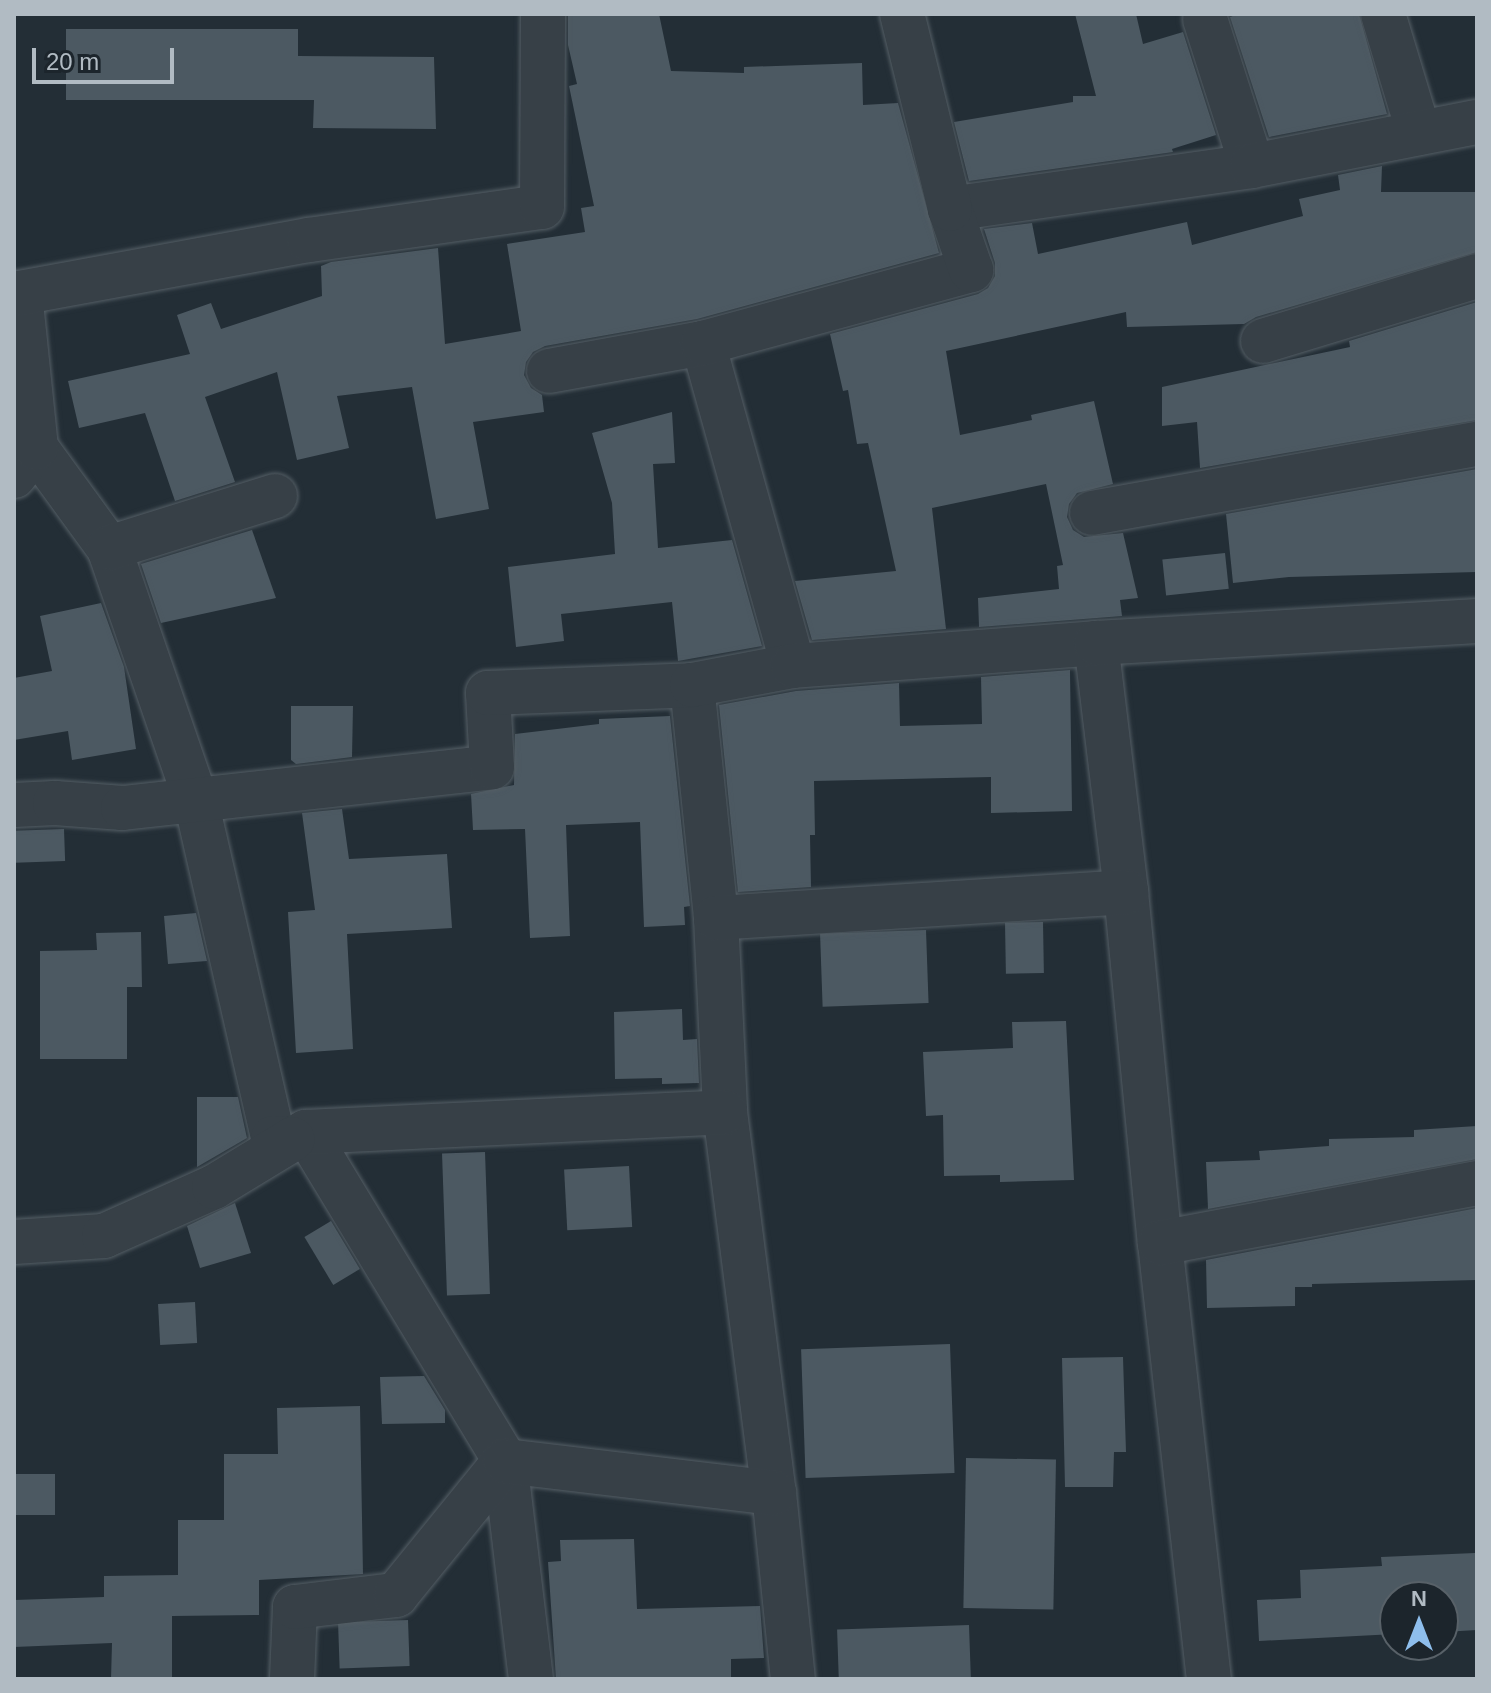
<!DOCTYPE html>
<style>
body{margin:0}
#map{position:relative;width:1491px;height:1693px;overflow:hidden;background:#232e36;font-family:Arial,sans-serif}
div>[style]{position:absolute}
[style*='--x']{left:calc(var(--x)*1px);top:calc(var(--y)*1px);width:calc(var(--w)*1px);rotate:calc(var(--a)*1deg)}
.building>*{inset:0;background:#4c5962;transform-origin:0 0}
.roads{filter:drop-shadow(0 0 2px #545e65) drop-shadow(0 0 2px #545e65)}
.street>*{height:44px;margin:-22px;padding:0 22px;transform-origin:22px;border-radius:22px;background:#374047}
span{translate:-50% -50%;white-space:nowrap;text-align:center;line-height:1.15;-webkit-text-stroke:8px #1c252c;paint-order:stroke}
.frame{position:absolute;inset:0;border:16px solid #b1bbc3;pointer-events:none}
.north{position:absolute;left:1379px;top:1581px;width:80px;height:80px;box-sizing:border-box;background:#1c252c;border:2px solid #586168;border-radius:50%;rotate:0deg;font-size:22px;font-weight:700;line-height:32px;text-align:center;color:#b1bbc3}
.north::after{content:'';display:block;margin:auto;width:28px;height:36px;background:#8ebeec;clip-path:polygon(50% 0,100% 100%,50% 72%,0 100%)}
.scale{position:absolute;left:32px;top:48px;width:142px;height:36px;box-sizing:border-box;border:4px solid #b1bbc3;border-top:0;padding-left:10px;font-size:24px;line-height:28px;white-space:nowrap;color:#b1bbc3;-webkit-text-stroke:6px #1c252c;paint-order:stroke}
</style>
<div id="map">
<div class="building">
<i style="clip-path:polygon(568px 14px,659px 14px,671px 71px,744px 73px,744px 67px,862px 63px,863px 105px,898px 103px,939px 253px,697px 319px,545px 346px,533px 352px,526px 362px,524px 375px,531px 388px,542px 395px,544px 412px,473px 422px,489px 509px,436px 519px,412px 387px,337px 396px,349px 448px,297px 460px,277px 372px,205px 397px,235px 482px,175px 501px,145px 413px,79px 428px,68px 381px,190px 354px,177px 315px,211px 303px,221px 329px,322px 296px,321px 266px,331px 262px,438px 248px,445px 344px,521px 331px,507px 244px,585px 232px,581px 208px,594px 206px,569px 86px,577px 84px,568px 45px)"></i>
<i style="clip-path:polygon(1075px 14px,1136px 14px,1143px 44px,1183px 32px,1216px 135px,1172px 149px,1173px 152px,969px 181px,954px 122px,1073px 102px,1073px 96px,1096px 96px)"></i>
<i style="clip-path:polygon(1238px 14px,1359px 14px,1387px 114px,1269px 137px,1230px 17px)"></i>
<i style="clip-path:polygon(66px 29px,298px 29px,298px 56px,434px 57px,436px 129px,313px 128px,314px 100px,66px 100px)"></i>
<i style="clip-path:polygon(1382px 166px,1381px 192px,1477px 192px,1477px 252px,1256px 317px,1244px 324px,1127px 327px,1126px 312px,946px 351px,960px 435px,1032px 420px,1031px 415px,1094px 401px,1113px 484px,1077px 493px,1069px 504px,1067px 517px,1073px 530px,1084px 537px,1123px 533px,1138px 598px,1120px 600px,1122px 616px,979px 627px,978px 598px,1059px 589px,1057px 566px,1063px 565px,1046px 484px,932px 508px,946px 629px,812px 640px,795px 581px,896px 571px,868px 443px,857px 444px,848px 390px,843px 391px,830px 334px,978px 294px,988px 288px,995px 276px,995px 263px,984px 229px,1032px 223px,1038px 254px,1187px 222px,1192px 245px,1303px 216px,1299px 199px,1340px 190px,1338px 175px)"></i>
<i style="clip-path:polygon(1477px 302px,1477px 420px,1200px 468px,1197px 422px,1162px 426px,1162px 387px,1350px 347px,1349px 341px)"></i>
<i style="clip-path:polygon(672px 412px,675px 463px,653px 464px,658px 548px,732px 540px,762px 646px,678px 661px,672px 602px,561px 614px,564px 641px,516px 647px,508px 567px,615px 554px,612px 503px,592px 433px)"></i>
<i style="clip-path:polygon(1477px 469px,1477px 572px,1289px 577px,1233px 583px,1226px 514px)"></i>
<i style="clip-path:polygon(252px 530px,276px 598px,161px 623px,141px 564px)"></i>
<i style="left:1225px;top:553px;width:36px;height:63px;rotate:84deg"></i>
<i style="clip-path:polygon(101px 603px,124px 667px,136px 749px,72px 760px,68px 731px,14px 740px,14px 678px,52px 671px,40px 616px)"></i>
<i style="clip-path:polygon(1070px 670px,1072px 811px,991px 813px,991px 777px,814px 781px,815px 835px,810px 835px,811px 887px,738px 892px,719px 705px,796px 691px,899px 683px,900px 726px,982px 724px,981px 677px)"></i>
<i style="clip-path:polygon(291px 706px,353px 706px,352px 757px,296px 764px,291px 760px)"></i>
<i style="clip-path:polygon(670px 716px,690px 906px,684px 907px,685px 925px,644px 927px,640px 822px,566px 825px,570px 936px,530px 938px,525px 829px,473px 830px,471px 794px,514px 785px,515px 734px,599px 724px,599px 719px)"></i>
<i style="clip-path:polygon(342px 809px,349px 859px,447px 854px,452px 928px,347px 934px,353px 1049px,296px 1053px,288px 912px,315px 910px,302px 813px)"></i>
<i style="left:64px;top:829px;width:32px;height:50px;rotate:88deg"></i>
<i style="clip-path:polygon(196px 913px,207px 961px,168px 964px,164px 916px)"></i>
<i style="left:1043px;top:922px;width:51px;height:38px;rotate:89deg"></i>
<i style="left:926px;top:930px;width:73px;height:106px;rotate:88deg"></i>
<i style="clip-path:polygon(141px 932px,142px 987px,127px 987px,127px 1059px,40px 1059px,40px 951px,97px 950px,96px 933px)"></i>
<i style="clip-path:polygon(682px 1009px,683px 1040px,697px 1039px,699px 1083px,662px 1084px,662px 1078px,615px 1079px,614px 1012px)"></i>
<i style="clip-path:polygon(1066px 1021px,1074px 1180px,1000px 1182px,1000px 1175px,944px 1176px,943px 1115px,926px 1116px,923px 1052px,1013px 1048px,1012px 1022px)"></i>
<i style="clip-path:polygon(197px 1097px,238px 1097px,247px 1138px,197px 1167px)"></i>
<i style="clip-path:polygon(1477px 1126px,1477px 1159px,1208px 1209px,1206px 1162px,1260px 1160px,1259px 1151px,1329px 1146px,1329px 1139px,1414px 1137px,1414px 1130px)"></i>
<i style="left:485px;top:1152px;width:142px;height:43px;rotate:88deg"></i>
<i style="left:629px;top:1166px;width:61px;height:65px;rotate:87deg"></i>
<i style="clip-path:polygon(235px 1203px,251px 1253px,200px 1268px,187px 1226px)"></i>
<i style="clip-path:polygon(1477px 1208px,1477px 1280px,1312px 1284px,1312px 1287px,1295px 1287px,1295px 1306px,1207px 1308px,1206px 1260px)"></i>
<i style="left:331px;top:1221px;width:56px;height:31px;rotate:59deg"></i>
<i style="left:195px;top:1302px;width:41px;height:37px;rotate:87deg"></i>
<i style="left:950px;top:1344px;width:129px;height:149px;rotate:88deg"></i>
<i style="clip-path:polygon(1123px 1357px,1126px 1452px,1114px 1452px,1113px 1487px,1065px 1487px,1062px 1358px)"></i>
<i style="clip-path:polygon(424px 1376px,445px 1410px,445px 1423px,382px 1424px,380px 1377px)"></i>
<i style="clip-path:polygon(360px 1406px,363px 1574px,259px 1580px,259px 1615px,172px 1616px,172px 1679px,111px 1679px,112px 1643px,14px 1647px,14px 1600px,104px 1597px,104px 1576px,178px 1575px,178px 1520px,224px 1520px,224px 1454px,278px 1454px,277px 1408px)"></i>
<i style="left:966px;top:1458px;width:90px;height:150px;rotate:1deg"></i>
<i style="left:14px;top:1474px;width:41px;height:41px"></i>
<i style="clip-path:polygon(634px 1539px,637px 1609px,760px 1606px,764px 1658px,731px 1659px,731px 1679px,556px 1679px,548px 1562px,561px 1561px,560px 1540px)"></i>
<i style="clip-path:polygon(1475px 1553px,1477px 1630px,1443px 1632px,1443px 1597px,1395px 1597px,1395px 1634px,1259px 1641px,1257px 1600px,1301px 1598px,1300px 1570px,1382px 1566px,1381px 1557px)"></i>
<i style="left:408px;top:1620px;width:46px;height:70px;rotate:88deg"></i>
<i style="left:969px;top:1625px;width:54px;height:132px;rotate:88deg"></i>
</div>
<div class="roads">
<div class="street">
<i style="--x:1383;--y:14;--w:124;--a:73.2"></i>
<i style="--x:1205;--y:19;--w:154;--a:72.3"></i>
<i style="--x:950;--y:209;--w:305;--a:-8.1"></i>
<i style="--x:1252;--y:166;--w:229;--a:-11.1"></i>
<i style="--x:1263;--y:341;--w:224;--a:-16.9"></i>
<i style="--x:703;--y:343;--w:335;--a:74.4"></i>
<i style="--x:549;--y:371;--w:157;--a:-10.3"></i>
<i style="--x:703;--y:343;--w:278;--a:-15.2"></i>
<i style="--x:971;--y:270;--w:65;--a:-109"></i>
<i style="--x:950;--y:209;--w:201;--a:-103.8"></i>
<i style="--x:36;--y:448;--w:124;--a:53.9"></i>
<i style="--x:109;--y:548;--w:268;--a:71"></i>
<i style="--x:196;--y:801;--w:346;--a:77.1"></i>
<i style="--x:273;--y:1138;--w:20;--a:3"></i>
<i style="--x:293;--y:1139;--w:15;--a:-28"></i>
<i style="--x:306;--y:1132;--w:385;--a:58.8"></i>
<i style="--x:505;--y:1461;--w:220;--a:83.2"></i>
<i style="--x:14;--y:476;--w:36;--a:-52"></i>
<i style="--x:36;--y:448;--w:156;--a:-95.9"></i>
<i style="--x:20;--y:293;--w:294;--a:-10.4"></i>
<i style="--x:309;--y:240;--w:235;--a:-8.1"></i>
<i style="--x:542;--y:207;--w:193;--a:-89.7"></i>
<i style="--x:1092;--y:513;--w:391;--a:-10.2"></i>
<i style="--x:109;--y:548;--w:174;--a:-17.4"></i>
<i style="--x:1096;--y:643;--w:251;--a:83.1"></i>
<i style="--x:1126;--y:892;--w:353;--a:84.5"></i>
<i style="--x:1160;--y:1243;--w:439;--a:83.6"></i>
<i style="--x:692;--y:685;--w:234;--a:84.1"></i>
<i style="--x:716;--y:918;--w:194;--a:87.3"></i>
<i style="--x:725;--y:1112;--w:384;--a:82.7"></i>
<i style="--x:774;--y:1493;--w:187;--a:84.2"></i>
<i style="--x:14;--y:805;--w:41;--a:-2.8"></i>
<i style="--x:55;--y:803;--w:68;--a:4.2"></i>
<i style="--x:123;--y:808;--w:371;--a:-6.3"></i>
<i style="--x:492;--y:767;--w:74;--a:-93.1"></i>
<i style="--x:488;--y:693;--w:204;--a:-2.2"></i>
<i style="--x:692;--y:685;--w:103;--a:-10.7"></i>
<i style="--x:793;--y:666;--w:304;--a:-4.3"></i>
<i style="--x:1096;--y:643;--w:382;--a:-3.3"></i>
<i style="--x:716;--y:918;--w:411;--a:-3.6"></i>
<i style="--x:306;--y:1132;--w:419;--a:-2.7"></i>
<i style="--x:14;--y:1242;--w:90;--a:-3.8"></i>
<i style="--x:104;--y:1236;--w:120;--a:-24"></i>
<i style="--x:214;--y:1187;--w:92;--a:-31.3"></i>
<i style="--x:1160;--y:1243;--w:323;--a:-10.7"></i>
<i style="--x:292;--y:1679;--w:72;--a:-87.6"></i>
<i style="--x:295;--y:1607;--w:102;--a:-6.8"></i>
<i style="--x:396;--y:1595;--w:173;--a:-50.9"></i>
<i style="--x:505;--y:1461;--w:271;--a:6.8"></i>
</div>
</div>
<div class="frame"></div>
<div class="north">N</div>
<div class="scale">20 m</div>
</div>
